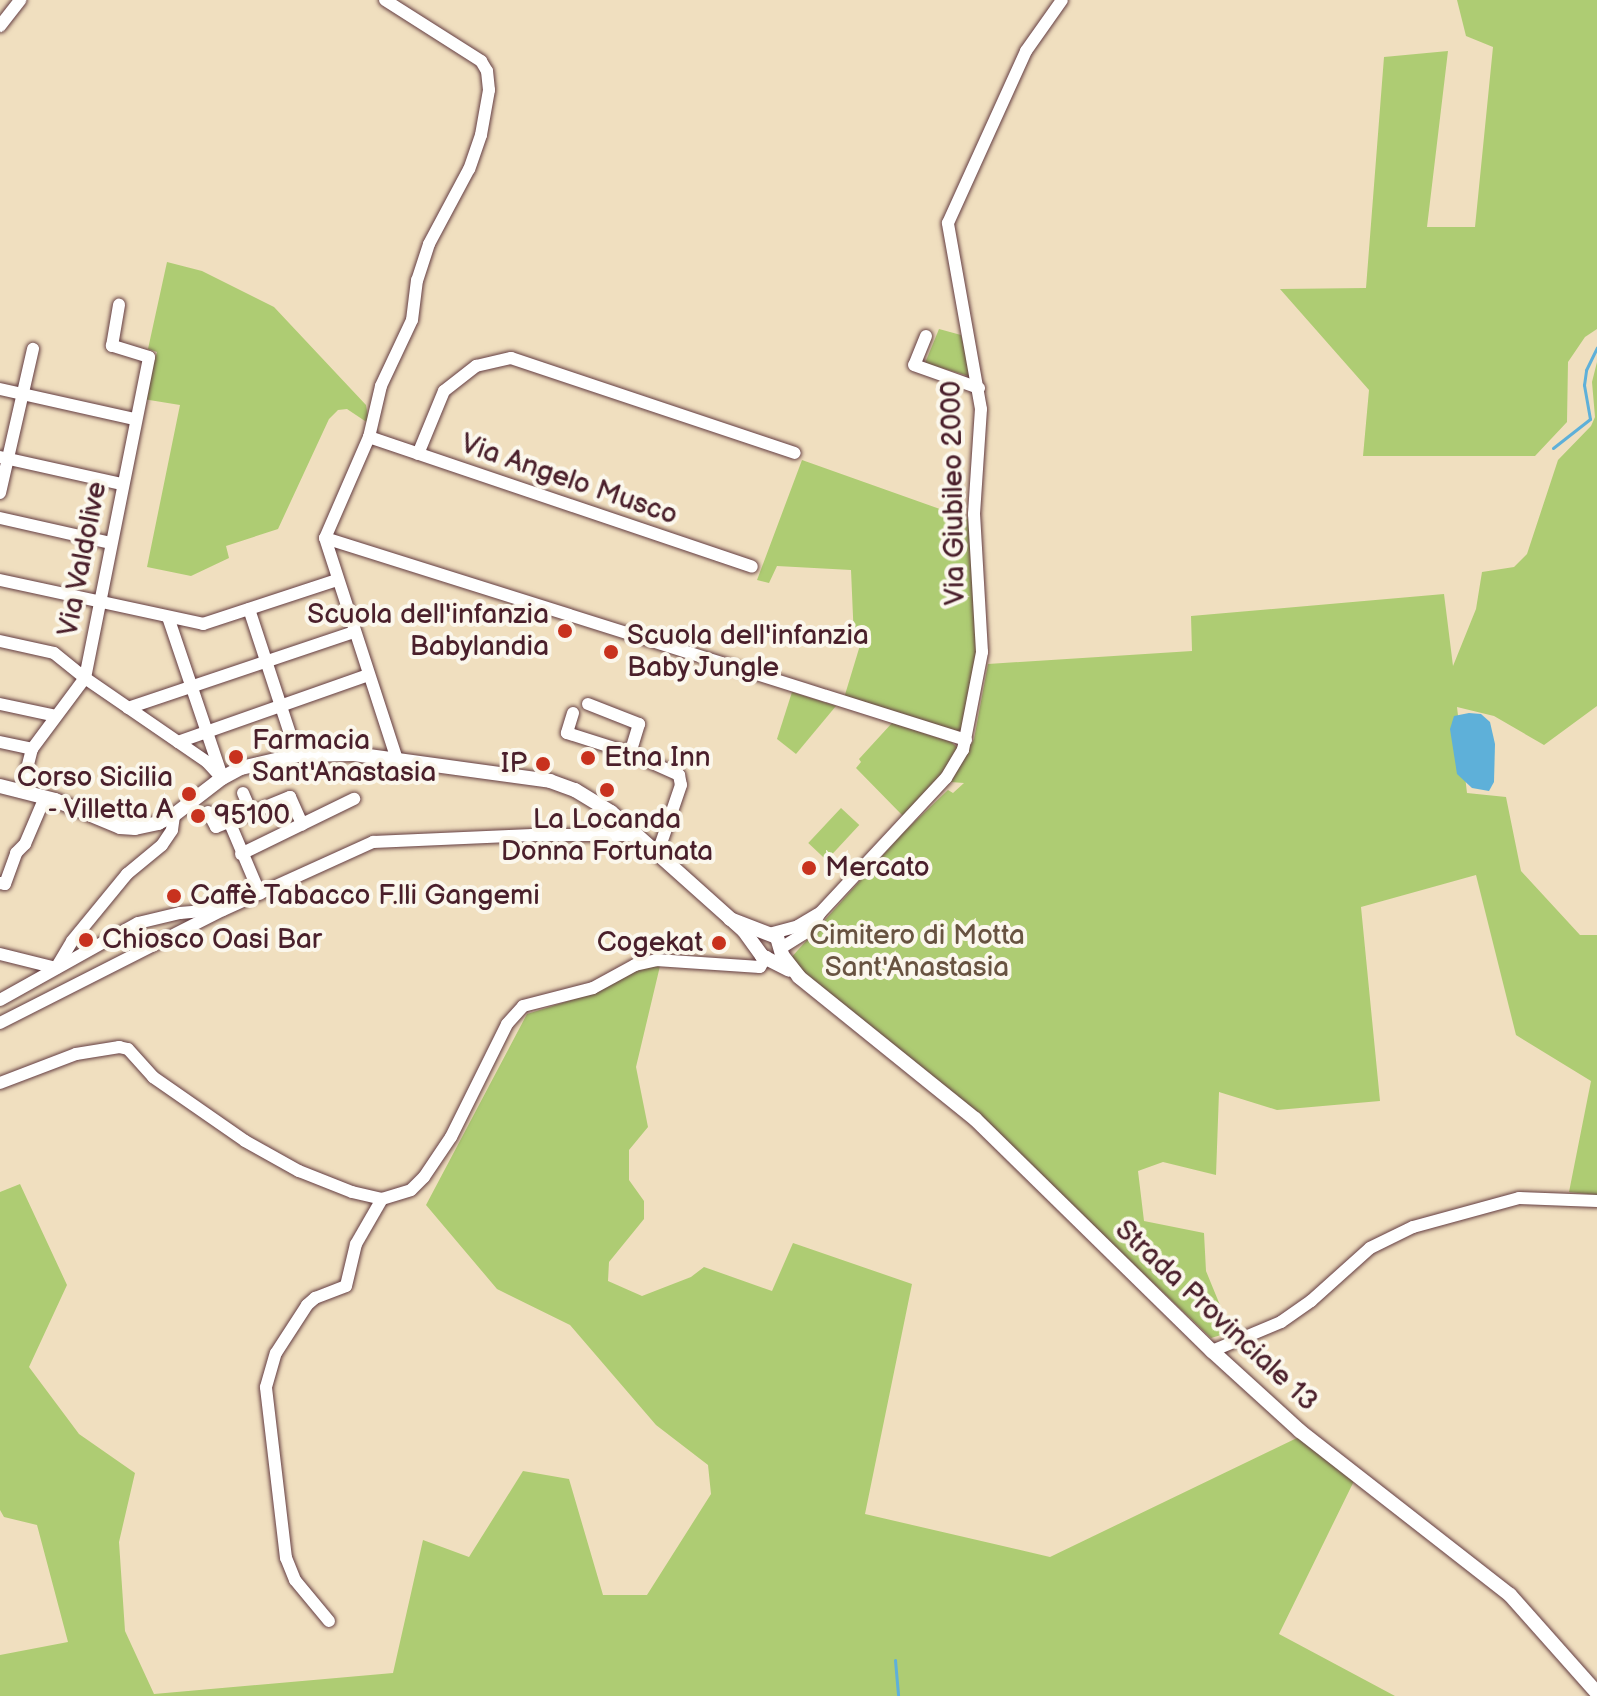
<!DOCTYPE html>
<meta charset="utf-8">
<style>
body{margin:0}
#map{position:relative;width:1597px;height:1696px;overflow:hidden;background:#f0dfbf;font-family:"Balsamiq Sans",sans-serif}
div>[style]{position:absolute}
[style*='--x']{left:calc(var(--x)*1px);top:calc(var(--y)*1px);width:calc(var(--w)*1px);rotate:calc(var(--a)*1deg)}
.green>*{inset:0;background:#aecc73;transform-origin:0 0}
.water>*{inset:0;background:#5eb0d9}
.stream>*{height:3px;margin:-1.5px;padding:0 1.5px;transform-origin:1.5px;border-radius:1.5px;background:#5eb0d9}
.roads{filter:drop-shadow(0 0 2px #633c41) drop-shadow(0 0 2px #633c41)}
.minor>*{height:12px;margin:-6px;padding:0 6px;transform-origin:6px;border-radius:6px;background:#fff}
.major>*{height:14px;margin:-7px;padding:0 7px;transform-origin:7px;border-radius:7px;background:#fff}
.dots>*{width:22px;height:22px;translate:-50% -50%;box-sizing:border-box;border:4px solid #fbf7ec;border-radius:50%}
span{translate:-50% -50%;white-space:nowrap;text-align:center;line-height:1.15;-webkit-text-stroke:8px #fbf7ec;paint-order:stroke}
.street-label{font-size:28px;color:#4a1f2b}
.poi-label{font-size:28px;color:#4a1f2b}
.right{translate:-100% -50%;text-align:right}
.left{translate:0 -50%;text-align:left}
.park-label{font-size:28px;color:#685341}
</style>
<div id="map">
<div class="green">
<i style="clip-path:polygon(1457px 0,1597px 0,1597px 329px,1585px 337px,1568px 362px,1567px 422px,1535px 456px,1363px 456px,1369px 390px,1280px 289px,1366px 288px,1384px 57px,1448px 51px,1427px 227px,1475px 227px,1493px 47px,1466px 36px)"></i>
<i style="clip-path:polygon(167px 262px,202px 271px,274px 307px,366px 405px,368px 417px,368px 423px,347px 409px,338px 410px,329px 419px,278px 529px,226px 546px,229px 558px,191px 576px,147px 567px,180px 405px,143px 399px,157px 352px,148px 349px)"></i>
<i style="clip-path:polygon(939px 329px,961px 335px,972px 377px,925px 363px)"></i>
<i style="clip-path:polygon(1597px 362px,1597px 706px,1544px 745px,1494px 716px,1457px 707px,1467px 793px,1506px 797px,1521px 871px,1580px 935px,1597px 935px,1597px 1195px,1569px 1192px,1591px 1081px,1516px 1035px,1476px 875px,1361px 907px,1380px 1101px,1277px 1110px,1219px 1092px,1216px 1175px,1163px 1162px,1138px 1171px,1144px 1221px,1204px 1233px,1206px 1271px,1231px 1332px,1211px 1338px,982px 1119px,789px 960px,903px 833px,948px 790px,953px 793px,964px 783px,951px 782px,974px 739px,988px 664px,1192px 651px,1191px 616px,1444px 594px,1453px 666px,1476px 609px,1482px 572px,1514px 567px,1527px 554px,1558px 460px,1591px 426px,1595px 417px,1592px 382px)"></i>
<i style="clip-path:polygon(802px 460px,968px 519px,978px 643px,963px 731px,954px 733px,844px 698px,861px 642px,854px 640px,851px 570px,777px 566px,769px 583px,757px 580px)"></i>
<i style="clip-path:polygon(792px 692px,836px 706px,796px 754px,777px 739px)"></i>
<i style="clip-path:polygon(892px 723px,951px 742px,958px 748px,942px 774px,903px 816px,856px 768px,861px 762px,859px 759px)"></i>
<i style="left:841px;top:808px;width:25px;height:48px;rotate:43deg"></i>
<i style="clip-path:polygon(660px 966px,636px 1067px,648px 1127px,629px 1150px,629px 1180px,644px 1201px,644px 1219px,609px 1262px,608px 1281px,642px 1296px,691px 1277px,704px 1267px,772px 1291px,793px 1243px,912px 1284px,865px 1514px,1050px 1557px,1299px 1437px,1354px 1481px,1279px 1634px,1395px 1696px,0 1696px,0 1655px,68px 1642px,37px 1525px,4px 1517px,0 1510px,0 1192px,20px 1184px,67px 1285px,29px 1367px,79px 1434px,135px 1473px,119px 1542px,125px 1631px,154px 1694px,393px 1673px,423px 1540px,469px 1557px,523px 1471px,569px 1479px,603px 1595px,647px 1595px,711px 1494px,708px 1465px,656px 1425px,570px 1325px,497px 1289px,426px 1205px,527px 1014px,597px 992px,638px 969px)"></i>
</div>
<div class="water">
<i style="clip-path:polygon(1469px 713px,1481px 714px,1490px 722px,1495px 744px,1494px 782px,1489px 791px,1472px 788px,1457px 774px,1450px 729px,1454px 716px)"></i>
</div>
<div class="stream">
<i style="--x:1553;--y:448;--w:47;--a:-38.1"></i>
<i style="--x:1590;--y:419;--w:35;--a:-100"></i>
<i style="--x:1584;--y:385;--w:15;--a:-82"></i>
<i style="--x:1586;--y:370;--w:25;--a:-64"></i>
<i style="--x:895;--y:1660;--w:36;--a:85"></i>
</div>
<div class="roads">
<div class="minor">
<i style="--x:385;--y:0;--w:114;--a:32.4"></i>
<i style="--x:481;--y:61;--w:12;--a:59"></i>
<i style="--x:487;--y:71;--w:19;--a:84"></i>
<i style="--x:489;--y:90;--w:46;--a:100.1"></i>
<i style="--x:481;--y:135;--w:36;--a:109"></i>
<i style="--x:469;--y:169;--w:85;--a:118.1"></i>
<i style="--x:429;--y:244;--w:38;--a:108"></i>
<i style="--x:417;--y:280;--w:40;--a:97.1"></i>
<i style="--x:412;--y:320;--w:73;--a:115.2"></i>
<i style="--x:381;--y:386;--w:52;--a:103.2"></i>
<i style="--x:369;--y:437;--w:110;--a:113.5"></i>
<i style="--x:325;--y:538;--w:232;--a:72"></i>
<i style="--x:0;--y:26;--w:33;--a:-52"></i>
<i style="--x:926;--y:336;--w:31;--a:112"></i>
<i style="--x:914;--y:365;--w:69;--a:19.5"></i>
<i style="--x:0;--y:389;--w:137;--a:12.6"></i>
<i style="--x:369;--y:437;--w:404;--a:18.7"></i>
<i style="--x:418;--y:454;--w:68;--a:-67.6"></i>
<i style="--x:444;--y:391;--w:41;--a:-38"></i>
<i style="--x:476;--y:366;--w:36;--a:-13"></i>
<i style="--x:511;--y:358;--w:299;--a:18.5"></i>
<i style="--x:0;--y:457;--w:125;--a:12.5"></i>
<i style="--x:0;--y:493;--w:148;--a:-77.1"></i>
<i style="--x:0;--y:518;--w:114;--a:12.7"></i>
<i style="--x:325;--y:538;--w:672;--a:17.49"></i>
<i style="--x:0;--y:580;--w:208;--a:12.2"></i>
<i style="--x:203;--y:624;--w:141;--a:-18.2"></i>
<i style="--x:249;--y:609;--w:154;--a:71.8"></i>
<i style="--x:168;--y:617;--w:166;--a:71.3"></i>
<i style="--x:0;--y:641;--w:55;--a:12.5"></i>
<i style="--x:54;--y:653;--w:40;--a:39"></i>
<i style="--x:85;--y:678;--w:148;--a:34.5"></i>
<i style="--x:207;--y:762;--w:22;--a:47"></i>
<i style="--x:0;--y:704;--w:57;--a:12.1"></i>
<i style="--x:588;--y:704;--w:55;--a:21.4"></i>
<i style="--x:639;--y:724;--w:30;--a:107"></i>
<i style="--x:128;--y:708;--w:238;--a:-18.6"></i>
<i style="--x:573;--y:713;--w:21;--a:107"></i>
<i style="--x:567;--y:733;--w:66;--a:17.6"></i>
<i style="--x:630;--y:753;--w:54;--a:24.2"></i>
<i style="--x:679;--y:775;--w:10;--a:79"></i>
<i style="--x:681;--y:785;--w:74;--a:108.9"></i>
<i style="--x:0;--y:742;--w:33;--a:12"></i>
<i style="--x:178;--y:742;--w:201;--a:-19.4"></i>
<i style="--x:21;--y:792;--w:44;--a:-75.7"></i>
<i style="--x:32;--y:749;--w:89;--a:-53.3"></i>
<i style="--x:85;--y:678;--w:327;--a:-78.7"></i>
<i style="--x:149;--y:357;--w:39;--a:-163"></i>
<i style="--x:112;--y:346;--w:42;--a:-80.3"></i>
<i style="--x:243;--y:793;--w:21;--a:67"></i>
<i style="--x:208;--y:812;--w:17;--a:62"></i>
<i style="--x:216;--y:827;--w:80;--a:-22.1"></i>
<i style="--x:290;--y:797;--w:30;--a:66"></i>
<i style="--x:229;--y:821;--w:79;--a:67"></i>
<i style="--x:241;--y:854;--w:126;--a:-26"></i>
<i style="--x:0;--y:883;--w:5;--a:11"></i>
<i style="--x:5;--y:884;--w:33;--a:-70"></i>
<i style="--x:16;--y:853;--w:13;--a:-45"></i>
<i style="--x:25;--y:844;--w:51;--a:-66.9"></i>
<i style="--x:769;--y:934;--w:30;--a:-15"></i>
<i style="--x:798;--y:926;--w:23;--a:-31"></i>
<i style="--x:781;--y:948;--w:34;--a:-32"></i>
<i style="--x:810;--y:930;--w:20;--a:-60"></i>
<i style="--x:820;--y:913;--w:185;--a:-47"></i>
<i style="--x:946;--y:778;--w:33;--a:-59"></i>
<i style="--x:963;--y:750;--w:100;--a:-79"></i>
<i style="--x:982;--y:652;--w:138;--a:-93.3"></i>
<i style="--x:974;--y:514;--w:105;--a:-86.2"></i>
<i style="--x:981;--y:409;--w:189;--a:-100.1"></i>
<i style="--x:948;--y:223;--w:189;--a:-65.6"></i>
<i style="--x:1026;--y:51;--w:62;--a:-54.8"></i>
<i style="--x:0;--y:954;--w:58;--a:14"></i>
<i style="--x:56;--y:968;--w:31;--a:-59"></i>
<i style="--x:72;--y:941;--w:87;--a:-50.6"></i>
<i style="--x:127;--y:874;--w:45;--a:-39.6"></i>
<i style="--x:162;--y:845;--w:18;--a:-56"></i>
<i style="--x:172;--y:830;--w:15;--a:-82"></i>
<i style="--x:0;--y:1000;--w:158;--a:-29.2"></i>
<i style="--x:138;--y:923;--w:43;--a:-13.4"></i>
<i style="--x:180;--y:913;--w:36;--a:-5"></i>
<i style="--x:0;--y:1023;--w:250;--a:-26.9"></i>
<i style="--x:223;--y:910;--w:165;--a:-24.4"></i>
<i style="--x:373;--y:842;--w:159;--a:-2.5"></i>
<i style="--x:532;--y:835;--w:104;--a:0"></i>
<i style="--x:0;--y:1083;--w:81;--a:-20.9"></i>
<i style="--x:76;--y:1054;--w:44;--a:-9.2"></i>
<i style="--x:119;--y:1047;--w:9;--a:13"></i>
<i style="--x:128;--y:1049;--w:38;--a:48"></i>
<i style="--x:153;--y:1077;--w:112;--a:34.8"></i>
<i style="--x:245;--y:1141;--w:62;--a:29.1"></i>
<i style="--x:299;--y:1171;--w:57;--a:21.6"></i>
<i style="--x:352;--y:1192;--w:31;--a:13"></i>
<i style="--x:382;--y:1199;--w:30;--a:-17"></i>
<i style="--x:411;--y:1190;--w:18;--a:-45"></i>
<i style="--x:424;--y:1177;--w:48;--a:-56"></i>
<i style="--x:451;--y:1137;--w:126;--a:-63.6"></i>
<i style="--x:507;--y:1024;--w:24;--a:-48"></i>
<i style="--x:523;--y:1006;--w:72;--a:-14.4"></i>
<i style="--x:593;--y:988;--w:48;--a:-28.7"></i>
<i style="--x:635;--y:965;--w:22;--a:-13"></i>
<i style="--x:656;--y:960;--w:104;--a:3.9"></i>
<i style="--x:760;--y:967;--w:12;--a:-59"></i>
<i style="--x:1212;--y:1351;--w:75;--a:-22.8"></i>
<i style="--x:1281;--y:1322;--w:37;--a:-35"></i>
<i style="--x:1311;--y:1301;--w:79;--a:-41.9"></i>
<i style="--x:1370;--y:1248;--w:48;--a:-26"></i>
<i style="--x:1413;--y:1227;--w:110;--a:-15.3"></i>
<i style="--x:1519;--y:1198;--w:78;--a:2.2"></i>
<i style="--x:329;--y:1621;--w:53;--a:-129.7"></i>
<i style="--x:295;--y:1580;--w:24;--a:-112"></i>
<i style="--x:286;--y:1558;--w:172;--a:-96.7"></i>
<i style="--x:266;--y:1387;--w:35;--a:-74"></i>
<i style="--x:276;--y:1353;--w:57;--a:-57.1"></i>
<i style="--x:307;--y:1305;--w:11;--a:-41"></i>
<i style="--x:315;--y:1298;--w:33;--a:-21"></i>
<i style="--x:346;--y:1286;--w:43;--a:-76.6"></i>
<i style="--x:356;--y:1244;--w:52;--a:-60"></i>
</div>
<div class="major">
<i style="--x:0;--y:786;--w:57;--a:14.3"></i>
<i style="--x:55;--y:800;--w:70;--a:22.6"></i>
<i style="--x:120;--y:827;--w:15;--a:4"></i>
<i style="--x:135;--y:828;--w:24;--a:-12"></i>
<i style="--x:158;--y:823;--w:18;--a:-27"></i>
<i style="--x:174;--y:815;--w:61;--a:-37.6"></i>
<i style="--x:222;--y:778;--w:21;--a:-28"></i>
<i style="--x:241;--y:768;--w:57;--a:-13.1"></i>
<i style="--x:297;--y:755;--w:57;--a:-1"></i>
<i style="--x:354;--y:754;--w:198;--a:7.8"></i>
<i style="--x:550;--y:781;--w:27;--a:20"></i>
<i style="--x:575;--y:790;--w:42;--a:31.4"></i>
<i style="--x:611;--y:812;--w:178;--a:41.8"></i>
<i style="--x:744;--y:931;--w:31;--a:54"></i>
<i style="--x:762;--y:956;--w:30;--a:27"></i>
<i style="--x:730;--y:919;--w:50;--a:21"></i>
<i style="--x:777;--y:937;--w:19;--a:74"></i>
<i style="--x:782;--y:955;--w:28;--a:52"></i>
<i style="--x:799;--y:977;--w:226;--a:38.9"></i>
<i style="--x:975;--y:1119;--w:332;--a:44.4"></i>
<i style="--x:1212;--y:1351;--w:119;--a:42.3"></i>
<i style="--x:1300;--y:1431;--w:266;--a:38"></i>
<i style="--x:1510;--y:1595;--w:131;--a:48.4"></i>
</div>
</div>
<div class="dots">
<i style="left:565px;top:631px;background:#c8321e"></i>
<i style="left:611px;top:652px;background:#c8321e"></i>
<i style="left:236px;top:757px;background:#c8321e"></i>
<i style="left:588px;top:758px;background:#c8321e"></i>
<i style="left:543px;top:764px;background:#c8321e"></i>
<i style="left:607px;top:790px;background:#c8321e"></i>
<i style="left:189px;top:794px;background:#c8321e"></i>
<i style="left:198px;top:816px;background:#c8321e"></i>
<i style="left:809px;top:868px;background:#c8321e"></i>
<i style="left:174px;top:896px;background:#c8321e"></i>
<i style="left:86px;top:940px;background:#c8321e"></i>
<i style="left:719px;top:943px;background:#c8321e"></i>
</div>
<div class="street-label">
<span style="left:569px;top:480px;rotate:19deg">Via Angelo Musco</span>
<span style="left:954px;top:493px;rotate:-91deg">Via Giubileo 2000</span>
<span style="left:83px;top:559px;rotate:-79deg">Via Valdolive</span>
<span style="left:1216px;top:1316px;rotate:43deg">Strada Provinciale 13</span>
</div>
<div class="poi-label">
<span class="right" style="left:549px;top:631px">Scuola dell'infanzia<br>Babylandia</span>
<span class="left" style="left:627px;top:652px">Scuola dell'infanzia<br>Baby Jungle</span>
<span class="left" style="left:252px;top:757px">Farmacia<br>Sant'Anastasia</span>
<span class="left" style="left:604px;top:758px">Etna Inn</span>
<span class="right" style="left:527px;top:764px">IP</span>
<span class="right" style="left:173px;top:794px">Corso Sicilia<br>- Villetta A</span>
<span class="left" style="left:214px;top:816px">95100</span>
<span style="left:607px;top:836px">La Locanda<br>Donna Fortunata</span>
<span class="left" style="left:825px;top:868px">Mercato</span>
<span class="left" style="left:190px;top:896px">Caffè Tabacco F.lli Gangemi</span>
<span class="left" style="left:102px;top:940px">Chiosco Oasi Bar</span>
<span class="right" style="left:703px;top:943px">Cogekat</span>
</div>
<div class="park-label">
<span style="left:917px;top:952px">Cimitero di Motta<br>Sant'Anastasia</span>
</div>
</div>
